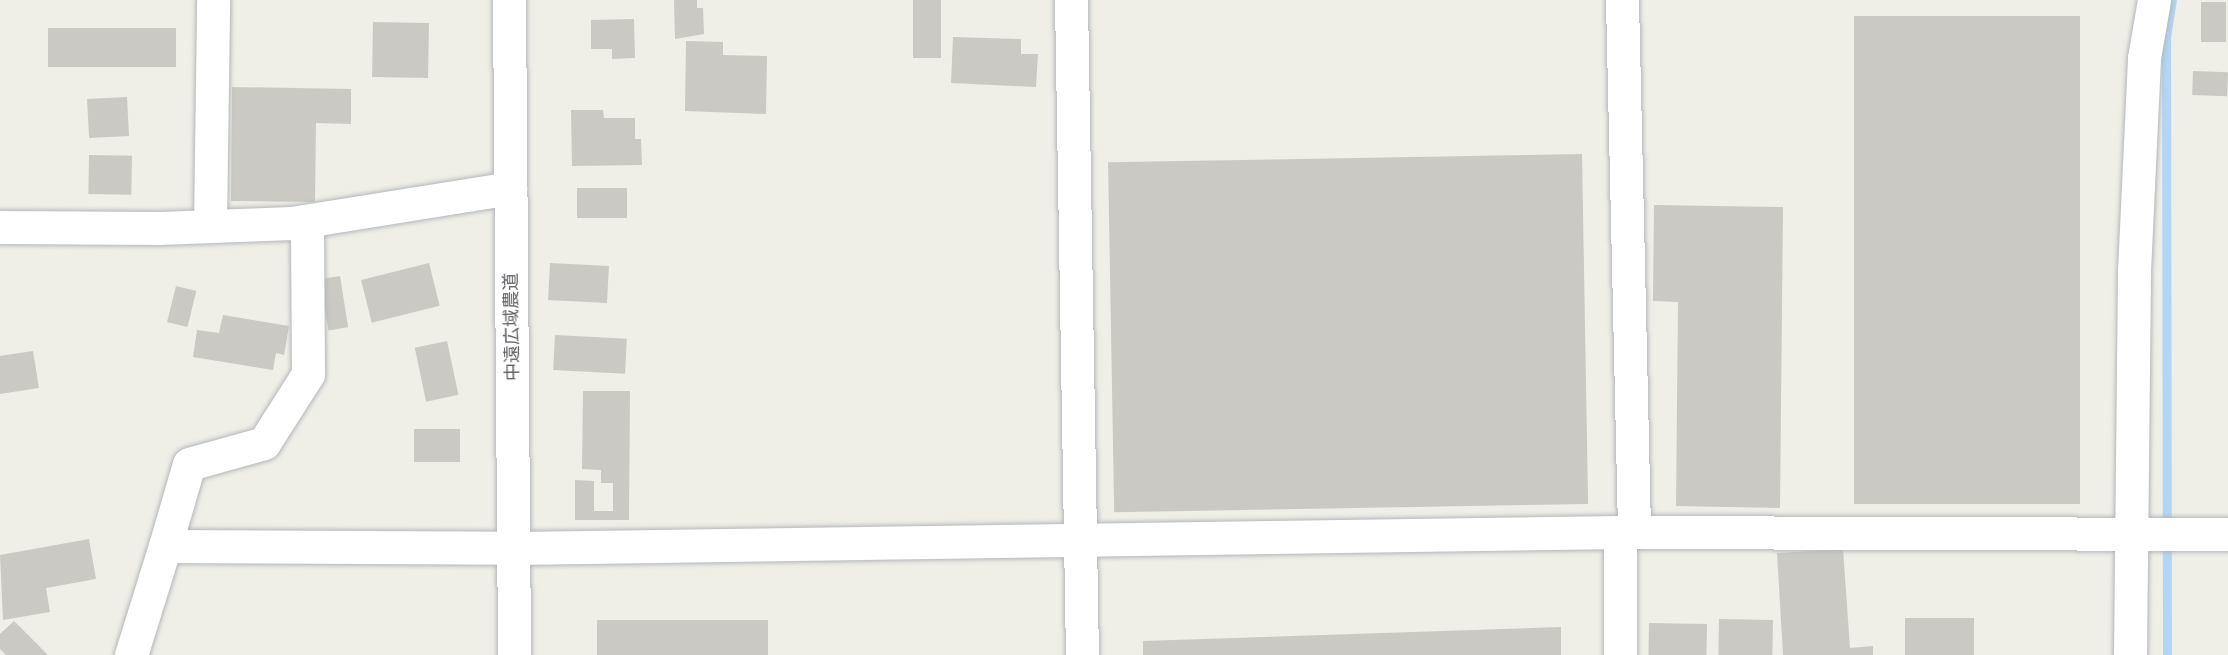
<!DOCTYPE html>
<meta charset="utf-8">
<style>
body{margin:0}
#map{position:relative;width:2228px;height:655px;overflow:hidden;background:#efeee7;font-family:"Fira Sans","Noto Sans JP",sans-serif}
div>[style]{position:absolute}
[style*='--x']{left:calc(var(--x)*1px);top:calc(var(--y)*1px);width:calc(var(--w)*1px);rotate:calc(var(--a)*1deg)}
.stream>*{height:9px;margin:-4.5px;padding:0 4.5px;transform-origin:4.5px;border-radius:4.5px;background:#b1d6f6}
.building>*{inset:0;background:#cbc9c4;transform-origin:0 0}
.roads{filter:drop-shadow(0 0 2px #b4b7ba) drop-shadow(0 0 2px #b4b7ba)}
.street>*{height:33px;margin:-16.5px;padding:0 16.5px;transform-origin:16.5px;border-radius:16.5px;background:#fff}
.secondary>*{height:33px;margin:-16.5px;padding:0 16.5px;transform-origin:16.5px;border-radius:16.5px;background:#fff}
span{translate:-50% -50%;white-space:nowrap;text-align:center;line-height:1.15;-webkit-text-stroke:6px #fff;paint-order:stroke}
.street-label{font-size:18px;color:#5f6266}
</style>
<div id="map">
<div class="stream">
<i style="--x:2167;--y:655;--w:618;--a:-90.09"></i>
<i style="--x:2166;--y:37;--w:37;--a:-81"></i>
</div>
<div class="building">
<i style="clip-path:polygon(674px 0,697px 0,697px 8px,703px 8px,704px 34px,675px 39px)"></i>
<i style="left:913px;top:0;width:28px;height:58px"></i>
<i style="left:2201px;top:2px;width:25px;height:40px"></i>
<i style="left:1854px;top:16px;width:226px;height:488px"></i>
<i style="clip-path:polygon(634px 19px,635px 58px,612px 59px,612px 49px,591px 49px,591px 20px)"></i>
<i style="left:373px;top:22px;width:56px;height:55px;rotate:1deg"></i>
<i style="left:176px;top:28px;width:39px;height:128px;rotate:90deg"></i>
<i style="clip-path:polygon(953px 37px,1021px 39px,1021px 54px,1038px 54px,1036px 87px,951px 83px)"></i>
<i style="clip-path:polygon(686px 41px,723px 42px,723px 55px,767px 56px,766px 114px,685px 111px)"></i>
<i style="left:2193px;top:71px;width:35px;height:24px;rotate:2deg"></i>
<i style="clip-path:polygon(232px 87px,351px 89px,351px 124px,316px 123px,315px 202px,231px 201px)"></i>
<i style="left:127px;top:97px;width:39px;height:40px;rotate:87deg"></i>
<i style="clip-path:polygon(571px 110px,603px 110px,604px 118px,635px 118px,635px 139px,641px 139px,642px 165px,572px 166px)"></i>
<i style="left:1582px;top:154px;width:350px;height:474px;rotate:89deg"></i>
<i style="left:89px;top:155px;width:43px;height:39px;rotate:1deg"></i>
<i style="left:577px;top:188px;width:50px;height:30px"></i>
<i style="clip-path:polygon(1654px 205px,1783px 207px,1780px 508px,1676px 506px,1678px 302px,1653px 301px)"></i>
<i style="left:429px;top:263px;width:44px;height:70px;rotate:76deg"></i>
<i style="left:550px;top:263px;width:59px;height:37px;rotate:3deg"></i>
<i style="left:340px;top:276px;width:52px;height:20px;rotate:81deg"></i>
<i style="left:176px;top:286px;width:21px;height:37px;rotate:14deg"></i>
<i style="clip-path:polygon(223px 315px,289px 326px,284px 355px,276px 353px,273px 370px,193px 357px,197px 330px,219px 333px)"></i>
<i style="left:555px;top:335px;width:72px;height:35px;rotate:3deg"></i>
<i style="left:447px;top:341px;width:55px;height:33px;rotate:78deg"></i>
<i style="clip-path:polygon(33px 351px,39px 388px,0 394px,0 356px)"></i>
<i style="clip-path:polygon(583px 391px,630px 391px,629px 520px,575px 520px,575px 480px,594px 481px,594px 511px,613px 511px,613px 483px,601px 483px,601px 470px,582px 469px)"></i>
<i style="left:414px;top:429px;width:46px;height:33px"></i>
<i style="clip-path:polygon(89px 539px,96px 579px,46px 588px,50px 612px,3px 620px,0 555px)"></i>
<i style="clip-path:polygon(1843px 549px,1850px 648px,1873px 646px,1873px 655px,1783px 655px,1777px 553px)"></i>
<i style="left:1905px;top:618px;width:69px;height:37px"></i>
<i style="left:1719px;top:619px;width:54px;height:36px;rotate:1deg"></i>
<i style="left:768px;top:620px;width:35px;height:171px;rotate:90deg"></i>
<i style="clip-path:polygon(14px 621px,48px 655px,6px 655px,0 649px,0 634px)"></i>
<i style="left:1649px;top:623px;width:58px;height:32px;rotate:1deg"></i>
<i style="clip-path:polygon(1561px 627px,1561px 655px,1143px 655px,1143px 641px)"></i>
</div>
<div class="roads">
<div class="street">
<i style="--x:1071;--y:0;--w:655;--a:89.04"></i>
<i style="--x:1622;--y:0;--w:530;--a:88.7"></i>
<i style="--x:210;--y:226;--w:226;--a:-89.2"></i>
<i style="--x:0;--y:227;--w:159;--a:0.4"></i>
<i style="--x:159;--y:228;--w:133;--a:-2.2"></i>
<i style="--x:292;--y:223;--w:221;--a:-9.1"></i>
<i style="--x:165;--y:546;--w:85;--a:-73.7"></i>
<i style="--x:189;--y:464;--w:78;--a:-15.6"></i>
<i style="--x:264;--y:443;--w:82;--a:-57.5"></i>
<i style="--x:308;--y:374;--w:153;--a:-90.4"></i>
<i style="--x:131;--y:655;--w:114;--a:-72.7"></i>
<i style="--x:165;--y:546;--w:349;--a:0.3"></i>
<i style="--x:514;--y:548;--w:1106;--a:-0.83"></i>
<i style="--x:1620;--y:655;--w:123;--a:-90"></i>
<i style="--x:1620;--y:532;--w:608;--a:0.19"></i>
<i style="--x:2130;--y:655;--w:384;--a:-89.4"></i>
<i style="--x:2134;--y:271;--w:213;--a:-87.3"></i>
<i style="--x:2144;--y:58;--w:59;--a:-80.2"></i>
</div>
<div class="secondary">
<i style="--x:509;--y:0;--w:655;--a:89.56"></i>
</div>
</div>
<div class="street-label">
<span style="left:512px;top:327px;rotate:-91deg">中遠広域農道</span>
</div>
</div>
